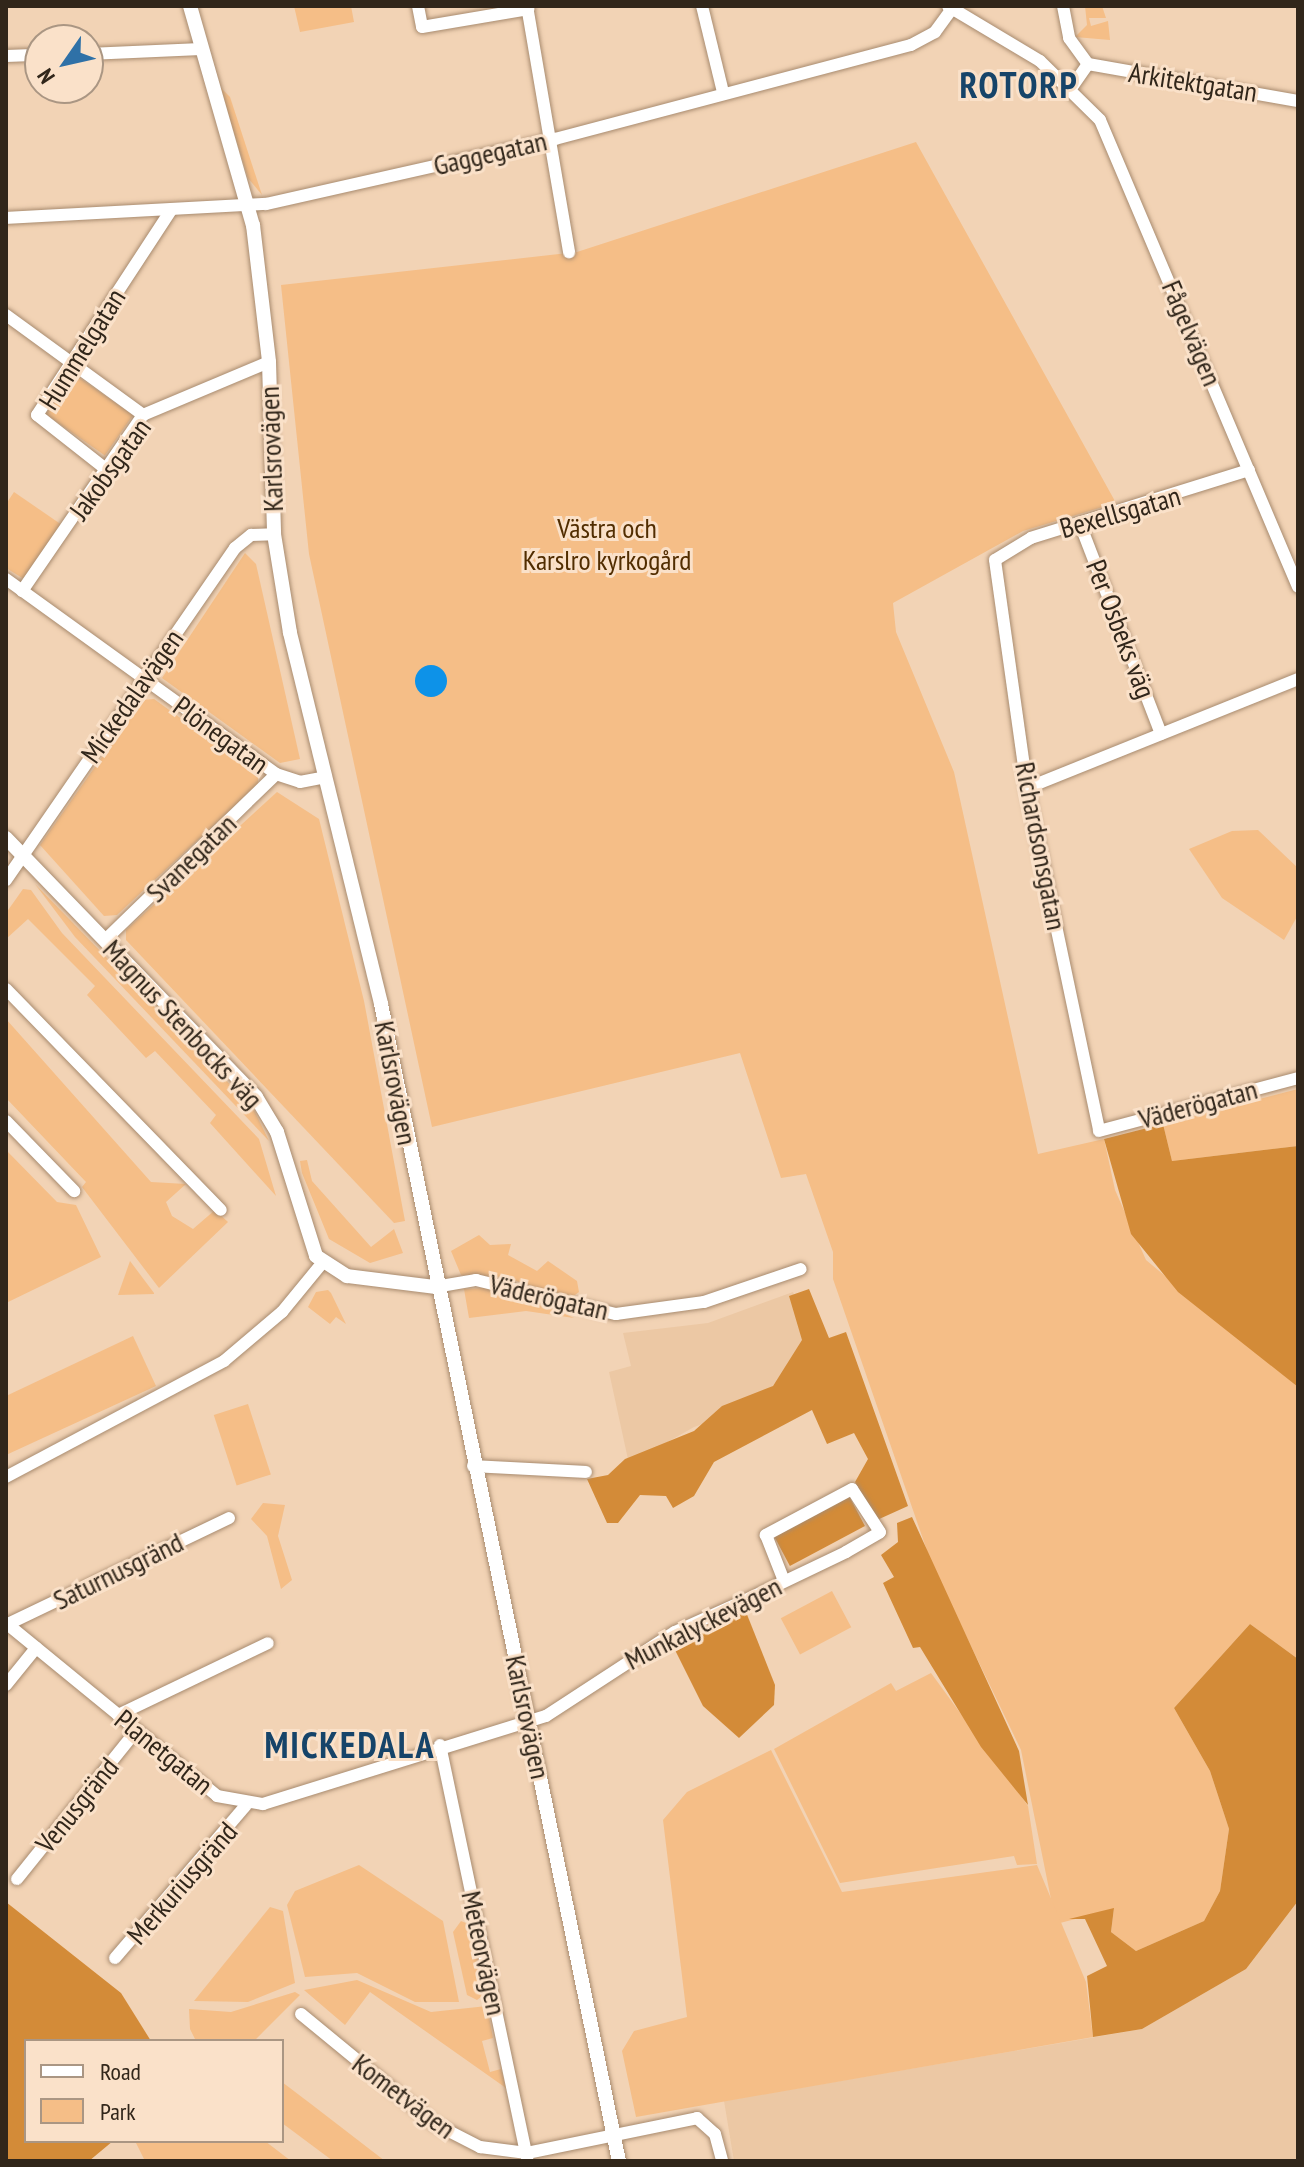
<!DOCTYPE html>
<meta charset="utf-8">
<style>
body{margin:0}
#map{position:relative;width:1304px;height:2167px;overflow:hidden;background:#f2d3b5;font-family:"PT Sans Narrow",sans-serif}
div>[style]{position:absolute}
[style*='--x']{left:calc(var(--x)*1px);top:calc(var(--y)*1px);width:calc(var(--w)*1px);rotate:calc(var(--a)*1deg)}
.built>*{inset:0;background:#ecc8a4}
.green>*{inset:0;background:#f5be87;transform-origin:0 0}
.forest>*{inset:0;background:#d38b38;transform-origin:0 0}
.water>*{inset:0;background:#0d92e8}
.round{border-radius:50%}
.roads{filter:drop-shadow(0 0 2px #a88b6f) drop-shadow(0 0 2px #a88b6f)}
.minor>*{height:12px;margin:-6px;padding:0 6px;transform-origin:6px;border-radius:6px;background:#fff}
.tertiary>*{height:14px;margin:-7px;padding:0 7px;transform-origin:7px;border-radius:7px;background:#fff}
span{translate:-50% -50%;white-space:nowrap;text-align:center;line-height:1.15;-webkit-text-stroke:6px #fae1c9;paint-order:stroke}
.street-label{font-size:28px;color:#31261a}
.park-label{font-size:28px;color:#512d00}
.district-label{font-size:36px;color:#164469;font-weight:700;letter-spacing:2px}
.frame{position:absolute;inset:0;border:8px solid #31261a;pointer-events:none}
.legend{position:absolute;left:24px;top:2039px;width:260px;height:104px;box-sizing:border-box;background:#fae1c9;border:2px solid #aa9683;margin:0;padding:10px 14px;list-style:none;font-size:24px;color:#31261a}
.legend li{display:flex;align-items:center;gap:16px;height:40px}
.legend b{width:40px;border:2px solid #aa9683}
.north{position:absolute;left:24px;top:24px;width:80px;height:80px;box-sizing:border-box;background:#fae1c9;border:2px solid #aa9683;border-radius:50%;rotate:236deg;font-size:22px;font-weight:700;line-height:32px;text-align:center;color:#31261a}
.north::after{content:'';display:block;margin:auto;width:28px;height:36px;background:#2f71a7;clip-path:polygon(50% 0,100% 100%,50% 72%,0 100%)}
</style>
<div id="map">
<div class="built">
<i style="clip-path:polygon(793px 1292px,809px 1337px,758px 1406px,694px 1427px,629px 1464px,609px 1372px,631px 1366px,623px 1333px,708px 1323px)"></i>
<i style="clip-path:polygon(1298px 1901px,1298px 2161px,734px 2161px,724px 2101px,1142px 2029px,1246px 1969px)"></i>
</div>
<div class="green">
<i style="clip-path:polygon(294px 6px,351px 6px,354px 22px,300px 32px)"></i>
<i style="clip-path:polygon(1085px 6px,1102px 6px,1106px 18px,1089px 18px,1091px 26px,1108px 21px,1110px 40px,1075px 37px,1087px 25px)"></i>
<i style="clip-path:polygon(220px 87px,230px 97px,262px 195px,248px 178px)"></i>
<i style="clip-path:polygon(916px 142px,1116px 503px,1023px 531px,893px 603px,896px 632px,954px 772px,1038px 1154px,1104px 1139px,1115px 1190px,1146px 1260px,1298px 1387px,1298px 1659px,1250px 1624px,1174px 1708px,1210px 1771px,1229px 1829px,1220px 1891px,1204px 1921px,1136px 1951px,1111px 1932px,1114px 1909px,1060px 1923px,1053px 1909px,1021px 1750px,932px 1565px,833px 1279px,833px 1252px,806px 1174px,781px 1178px,740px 1053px,432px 1127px,309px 554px,281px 285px,577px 252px)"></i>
<i style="left:74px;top:374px;width:72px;height:49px;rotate:35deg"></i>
<i style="clip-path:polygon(14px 492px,62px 525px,24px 579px,6px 568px,6px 504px)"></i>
<i style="clip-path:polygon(245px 553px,256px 564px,300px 759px,280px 763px,162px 678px)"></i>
<i style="clip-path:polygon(154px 699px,258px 774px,258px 784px,117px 915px,104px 916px,40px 845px,142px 700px)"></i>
<i style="clip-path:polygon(277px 792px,319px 819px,364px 1001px,405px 1221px,394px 1223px,126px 940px,126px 930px)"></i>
<i style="clip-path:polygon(1258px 830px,1298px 868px,1298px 915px,1284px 940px,1222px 898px,1189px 849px,1232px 831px)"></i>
<i style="clip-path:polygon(35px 884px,253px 1108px,269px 1141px,75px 937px)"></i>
<i style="clip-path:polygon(23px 889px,31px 890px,62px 933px,259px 1139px,276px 1196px,210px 1123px,216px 1115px,155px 1051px,146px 1058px,87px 995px,95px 986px,28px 919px,6px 939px,6px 913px)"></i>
<i style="clip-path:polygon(6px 1019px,151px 1182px,186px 1184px,166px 1202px,172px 1216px,193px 1229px,215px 1210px,228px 1222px,159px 1288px,82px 1187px,86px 1182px,6px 1098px)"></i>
<i style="clip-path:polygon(1298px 1089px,1298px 1146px,1172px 1161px,1163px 1124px)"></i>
<i style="clip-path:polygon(6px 1150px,57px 1202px,76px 1205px,101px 1257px,6px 1303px)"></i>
<i style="clip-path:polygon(307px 1160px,312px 1181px,371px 1247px,394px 1229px,403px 1253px,370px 1263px,329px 1239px,302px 1173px,300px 1161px)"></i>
<i style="clip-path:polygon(479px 1235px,490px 1245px,511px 1244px,508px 1255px,537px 1271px,548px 1261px,577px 1281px,579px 1292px,571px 1298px,506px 1278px,461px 1275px,451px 1251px)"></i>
<i style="clip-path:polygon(130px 1261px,154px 1293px,154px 1294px,118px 1295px)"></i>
<i style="clip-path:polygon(485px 1288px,527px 1297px,574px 1318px,526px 1311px,469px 1318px,464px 1289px)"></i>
<i style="clip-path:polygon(328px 1290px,331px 1293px,346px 1324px,336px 1317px,330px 1324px,308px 1307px,316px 1292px)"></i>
<i style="clip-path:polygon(133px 1336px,156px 1386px,6px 1455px,6px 1396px)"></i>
<i style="left:248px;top:1404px;width:74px;height:36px;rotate:72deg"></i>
<i style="clip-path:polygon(285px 1505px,278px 1536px,292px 1580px,281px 1589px,267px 1536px,251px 1519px,263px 1503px)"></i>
<i style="left:832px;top:1591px;width:41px;height:58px;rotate:62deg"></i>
<i style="clip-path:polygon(931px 1673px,1028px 1806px,1037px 1864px,1017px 1865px,1014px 1856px,840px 1883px,774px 1749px,891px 1683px,896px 1691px)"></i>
<i style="clip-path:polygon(771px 1750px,842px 1892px,1037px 1865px,1086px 1982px,1093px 2037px,636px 2117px,622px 2051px,634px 2031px,687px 2017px,663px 1820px,687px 1792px)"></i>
<i style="clip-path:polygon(359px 1865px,443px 1921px,459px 2002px,415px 2002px,357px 1973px,305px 1977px,287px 1905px,295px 1891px)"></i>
<i style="clip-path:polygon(270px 1907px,283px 1911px,295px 1983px,248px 2002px,194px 2001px)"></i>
<i style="clip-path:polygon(461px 1921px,471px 1925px,485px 1994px,477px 2000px,467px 1995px,453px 1932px)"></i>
<i style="clip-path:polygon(357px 1980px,431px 2012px,487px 2006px,493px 2038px,482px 2041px,490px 2072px,501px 2069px,506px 2088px,370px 1992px,345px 2025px,304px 1990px)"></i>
<i style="clip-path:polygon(295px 1992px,300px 1995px,254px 2041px,196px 2041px,190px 2029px,189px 2009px,231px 2012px)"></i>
<i style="clip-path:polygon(282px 2082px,311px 2104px,385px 2161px,333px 2161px,282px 2123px)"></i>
<i style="clip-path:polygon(135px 2141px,265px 2141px,291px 2161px,145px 2161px)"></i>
</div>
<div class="forest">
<i style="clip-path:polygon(1163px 1124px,1172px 1161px,1298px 1146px,1298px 1387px,1178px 1292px,1131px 1234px,1104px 1139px)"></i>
<i style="clip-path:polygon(809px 1289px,829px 1338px,846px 1332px,908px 1506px,877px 1520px,855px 1482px,868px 1459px,854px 1433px,827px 1444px,812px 1410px,714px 1462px,694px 1496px,673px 1508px,666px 1496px,640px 1495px,618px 1523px,607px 1523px,587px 1479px,608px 1475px,625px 1459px,694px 1431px,722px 1406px,773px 1386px,802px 1340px,789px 1296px)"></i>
<i style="left:849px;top:1496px;width:34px;height:85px;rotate:62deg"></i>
<i style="clip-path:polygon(912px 1517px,1019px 1751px,1028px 1805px,981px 1747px,920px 1647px,913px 1648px,883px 1583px,894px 1577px,881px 1555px,898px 1542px,897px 1523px)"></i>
<i style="clip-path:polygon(744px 1607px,775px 1685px,774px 1705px,739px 1738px,703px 1706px,672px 1644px)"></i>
<i style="clip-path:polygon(1250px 1624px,1298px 1659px,1298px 1901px,1246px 1969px,1142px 2029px,1093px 2037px,1087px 1976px,1107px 1966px,1085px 1919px,1069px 1919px,1114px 1908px,1111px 1932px,1136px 1951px,1204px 1921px,1220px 1891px,1229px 1829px,1210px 1771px,1174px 1708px)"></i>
<i style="clip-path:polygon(6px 1902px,121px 1993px,151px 2041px,26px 2041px,26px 2141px,113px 2141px,89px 2161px,6px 2161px)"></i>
</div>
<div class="water">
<i class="round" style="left:415px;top:665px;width:32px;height:32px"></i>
</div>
<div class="roads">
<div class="minor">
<i style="--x:418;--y:6;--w:21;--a:79"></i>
<i style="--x:422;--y:27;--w:108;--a:-9.6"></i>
<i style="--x:527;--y:6;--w:250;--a:80.3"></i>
<i style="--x:702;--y:6;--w:89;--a:76.3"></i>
<i style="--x:948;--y:6;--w:107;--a:30.9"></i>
<i style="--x:1040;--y:61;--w:84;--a:44.5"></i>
<i style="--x:1100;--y:120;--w:507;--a:67.02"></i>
<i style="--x:1063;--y:6;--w:33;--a:79"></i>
<i style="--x:1069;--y:38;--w:32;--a:54"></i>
<i style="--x:1088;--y:64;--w:28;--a:125"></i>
<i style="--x:88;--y:54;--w:113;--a:-2.5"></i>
<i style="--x:6;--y:56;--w:34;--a:-2"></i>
<i style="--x:1088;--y:64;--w:213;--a:10"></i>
<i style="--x:6;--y:218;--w:260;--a:-3.1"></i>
<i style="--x:266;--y:204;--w:296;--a:-12.7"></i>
<i style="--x:555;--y:139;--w:368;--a:-14.8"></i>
<i style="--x:911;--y:45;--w:27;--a:-28"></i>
<i style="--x:935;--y:32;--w:29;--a:-54"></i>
<i style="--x:6;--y:315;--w:170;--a:36.1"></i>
<i style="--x:107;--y:470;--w:89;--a:-141.8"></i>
<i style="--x:37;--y:415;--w:246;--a:-56.8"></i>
<i style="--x:1249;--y:470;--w:228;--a:162.7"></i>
<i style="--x:1031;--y:538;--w:42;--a:148.6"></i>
<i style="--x:995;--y:560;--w:230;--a:82"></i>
<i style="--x:1027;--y:788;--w:350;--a:78.1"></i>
<i style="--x:1099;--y:1131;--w:206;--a:-14.9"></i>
<i style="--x:1080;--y:524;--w:225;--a:68.9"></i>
<i style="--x:6;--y:579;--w:333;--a:35.8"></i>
<i style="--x:276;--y:774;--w:25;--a:18"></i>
<i style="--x:300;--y:782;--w:26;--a:-11"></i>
<i style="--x:22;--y:591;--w:214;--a:-55.5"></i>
<i style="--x:143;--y:415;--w:137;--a:-22.8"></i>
<i style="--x:1027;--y:788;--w:292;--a:-21.9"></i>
<i style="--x:6;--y:880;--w:403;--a:-55.4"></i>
<i style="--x:235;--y:548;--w:21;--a:-39"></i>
<i style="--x:251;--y:535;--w:23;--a:-2"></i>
<i style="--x:105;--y:940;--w:238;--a:-44.1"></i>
<i style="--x:6;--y:989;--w:308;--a:45.8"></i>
<i style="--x:6;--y:1121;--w:98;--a:45.8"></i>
<i style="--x:435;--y:1287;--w:42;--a:-9.7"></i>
<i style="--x:476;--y:1280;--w:144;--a:13.7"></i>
<i style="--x:616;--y:1314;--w:89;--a:-7.8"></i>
<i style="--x:704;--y:1302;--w:102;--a:-18.8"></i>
<i style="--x:473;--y:1466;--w:113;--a:3"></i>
<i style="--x:6;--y:1477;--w:247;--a:-28"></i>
<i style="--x:224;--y:1361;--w:76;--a:-40.2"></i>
<i style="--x:282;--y:1312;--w:65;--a:-50.6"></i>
<i style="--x:6;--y:1623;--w:273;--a:39.3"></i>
<i style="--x:217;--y:1796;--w:47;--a:9.9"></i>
<i style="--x:263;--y:1804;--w:296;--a:-17.3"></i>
<i style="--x:546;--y:1716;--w:154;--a:-33.1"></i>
<i style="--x:675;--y:1632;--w:78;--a:-24.3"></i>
<i style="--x:746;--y:1600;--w:111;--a:-25.6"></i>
<i style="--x:846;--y:1552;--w:39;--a:-30"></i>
<i style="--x:880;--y:1532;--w:51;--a:-123.1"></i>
<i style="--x:852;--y:1489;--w:98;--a:151.9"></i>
<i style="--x:766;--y:1535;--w:49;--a:68.6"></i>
<i style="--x:8;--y:1624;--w:245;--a:-25.6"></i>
<i style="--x:6;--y:1685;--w:48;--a:-51"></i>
<i style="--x:118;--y:1715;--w:166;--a:-25.6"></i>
<i style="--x:440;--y:1745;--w:425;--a:78.1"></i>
<i style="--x:17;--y:1879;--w:190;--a:-51.2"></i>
<i style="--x:115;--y:1958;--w:201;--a:-49.4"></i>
<i style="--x:301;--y:2014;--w:173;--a:39.4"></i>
<i style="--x:435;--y:2124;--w:51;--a:27.1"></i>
<i style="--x:480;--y:2147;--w:47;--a:7.3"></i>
<i style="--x:527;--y:2153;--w:174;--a:-11.6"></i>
<i style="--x:697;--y:2118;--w:24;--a:42"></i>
<i style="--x:715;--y:2134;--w:28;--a:75"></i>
</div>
<div class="tertiary">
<i style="--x:190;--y:6;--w:228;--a:74"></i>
<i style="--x:253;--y:225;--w:138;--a:83.3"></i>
<i style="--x:269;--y:362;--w:172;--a:88.3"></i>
<i style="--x:274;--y:534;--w:100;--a:80.8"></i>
<i style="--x:290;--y:633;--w:382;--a:76.2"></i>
<i style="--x:381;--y:1004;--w:1181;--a:78.38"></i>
<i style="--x:6;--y:838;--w:360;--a:46"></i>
<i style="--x:256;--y:1097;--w:41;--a:59"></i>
<i style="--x:277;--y:1132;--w:130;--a:72.5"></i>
<i style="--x:316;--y:1256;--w:37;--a:33"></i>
<i style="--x:347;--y:1276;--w:89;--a:7.1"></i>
</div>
</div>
<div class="street-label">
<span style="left:1193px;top:82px;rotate:9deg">Arkitektgatan</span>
<span style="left:490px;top:153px;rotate:-13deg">Gaggegatan</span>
<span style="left:1192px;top:333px;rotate:67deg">Fågelvägen</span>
<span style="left:82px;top:349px;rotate:-58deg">Hummelgatan</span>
<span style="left:271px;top:449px;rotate:-92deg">Karlsrovägen</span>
<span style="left:110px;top:469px;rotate:-54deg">Jakobsgatan</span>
<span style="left:1120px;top:512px;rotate:-16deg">Bexellsgatan</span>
<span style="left:1121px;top:629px;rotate:69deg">Per Osbeks väg</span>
<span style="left:132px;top:696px;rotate:-55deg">Mickedalavägen</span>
<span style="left:221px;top:735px;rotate:36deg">Plönegatan</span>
<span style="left:1041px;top:846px;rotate:79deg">Richardsonsgatan</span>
<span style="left:191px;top:858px;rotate:-44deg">Svanegatan</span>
<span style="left:183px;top:1024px;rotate:47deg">Magnus Stenbocks väg</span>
<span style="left:396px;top:1083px;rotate:79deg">Karlsrovägen</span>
<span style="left:1198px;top:1104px;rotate:-15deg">Väderögatan</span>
<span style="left:549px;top:1297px;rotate:13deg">Väderögatan</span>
<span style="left:118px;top:1571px;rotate:-26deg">Saturnusgränd</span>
<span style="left:703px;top:1623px;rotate:-27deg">Munkalyckevägen</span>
<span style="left:528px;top:1717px;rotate:78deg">Karlsrovägen</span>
<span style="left:164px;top:1752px;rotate:39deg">Planetgatan</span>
<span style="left:77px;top:1805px;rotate:-51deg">Venusgränd</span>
<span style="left:182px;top:1883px;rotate:-49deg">Merkuriusgränd</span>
<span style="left:484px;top:1953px;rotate:78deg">Meteorvägen</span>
<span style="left:404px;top:2096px;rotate:37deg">Kometvägen</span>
</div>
<div class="park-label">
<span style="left:607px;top:544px">Västra och<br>Karslro kyrkogård</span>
</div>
<div class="district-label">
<span style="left:1019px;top:85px">ROTORP</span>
<span style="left:350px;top:1745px">MICKEDALA</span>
</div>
<div class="frame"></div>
<ul class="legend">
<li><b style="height:10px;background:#fff"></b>Road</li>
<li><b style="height:22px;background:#f5be87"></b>Park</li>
</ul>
<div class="north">N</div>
</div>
